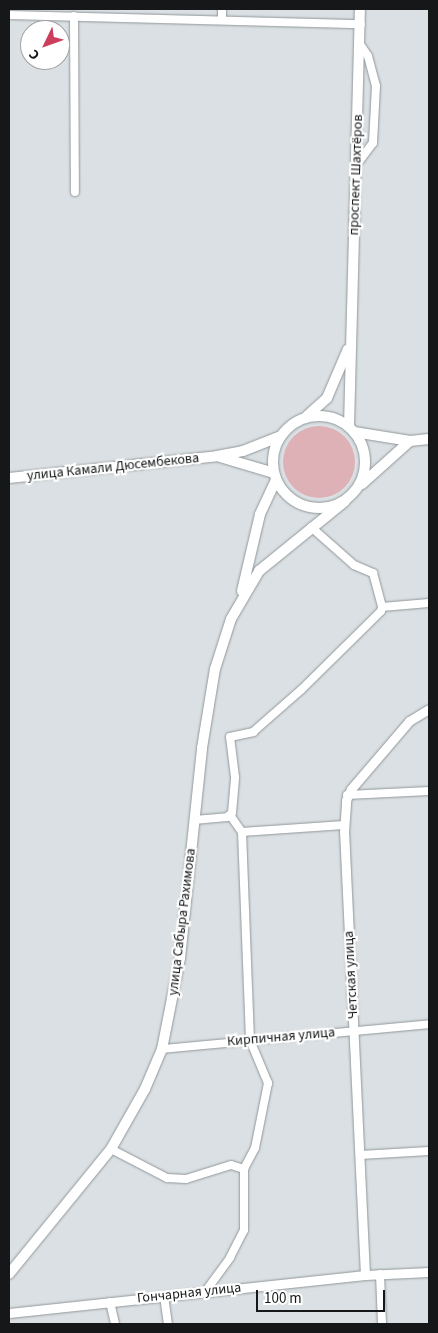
<!DOCTYPE html>
<meta charset="utf-8">
<style>
body{margin:0}
#map{position:relative;width:438px;height:1333px;overflow:hidden;background:#dae0e3;font-family:"Source Sans 3",sans-serif}
div>[style]{position:absolute}
[style*='--x']{left:calc(var(--x)*1px);top:calc(var(--y)*1px);width:calc(var(--w)*1px);rotate:calc(var(--a)*1deg)}
.green>*{inset:0;background:#ddb1b5}
.round{border-radius:50%}
.roads{filter:drop-shadow(0 0 1px #91979a) drop-shadow(0 0 1px #91979a)}
.minor>*{height:8px;margin:-4px;padding:0 4px;transform-origin:4px;border-radius:4px;background:#fff}
.tertiary>*{height:9px;margin:-4.5px;padding:0 4.5px;transform-origin:4.5px;border-radius:4.5px;background:#fff}
.secondary>*{height:10px;margin:-5px;padding:0 5px;transform-origin:5px;border-radius:5px;background:#fff}
.secondary>.ring{margin:-5px;padding:0;box-sizing:content-box;background:none;border:10px solid #fff;border-radius:50%}
span{translate:-50% -50%;white-space:nowrap;text-align:center;line-height:1.15;-webkit-text-stroke:4.5px #fff;paint-order:stroke}
.street-label{font-size:14px;color:#151718}
.frame{position:absolute;inset:0;border:10px solid #151718;pointer-events:none}
.north{position:absolute;left:20px;top:20px;width:50px;height:50px;box-sizing:border-box;background:#fff;border:1px solid #a1a2a3;border-radius:50%;rotate:228deg;font-size:14px;font-weight:700;line-height:20px;text-align:center;color:#151718}
.north::after{content:'';display:block;margin:auto;width:18px;height:22px;background:#cd3d5c;clip-path:polygon(50% 0,100% 100%,50% 72%,0 100%)}
.scale{position:absolute;left:256px;top:1290px;width:129px;height:22px;box-sizing:border-box;border:2px solid #151718;border-top:0;padding-left:6px;font-size:15px;line-height:18px;white-space:nowrap;color:#151718;-webkit-text-stroke:4px #fff;paint-order:stroke}
</style>
<div id="map">
<div class="green">
<i class="round" style="left:283px;top:426px;width:72px;height:72px"></i>
</div>
<div class="roads">
<div class="minor">
<i style="--x:9;--y:15;--w:352;--a:1.5"></i>
<i style="--x:74;--y:16;--w:176;--a:89.7"></i>
<i style="--x:222;--y:19;--w:10;--a:-90"></i>
<i style="--x:357;--y:164;--w:26;--a:-53"></i>
<i style="--x:373;--y:143;--w:57;--a:-87"></i>
<i style="--x:376;--y:86;--w:31;--a:-105"></i>
<i style="--x:368;--y:56;--w:14;--a:-124"></i>
<i style="--x:311;--y:527;--w:57;--a:41.5"></i>
<i style="--x:354;--y:565;--w:21;--a:23"></i>
<i style="--x:373;--y:573;--w:35;--a:75"></i>
<i style="--x:347;--y:795;--w:82;--a:-2.8"></i>
<i style="--x:230;--y:815;--w:21;--a:55"></i>
<i style="--x:242;--y:832;--w:208;--a:87.8"></i>
<i style="--x:250;--y:1040;--w:47;--a:67.3"></i>
<i style="--x:268;--y:1083;--w:66;--a:101.3"></i>
<i style="--x:255;--y:1148;--w:24;--a:118"></i>
<i style="--x:194;--y:820;--w:33;--a:-5"></i>
<i style="--x:227;--y:817;--w:6;--a:-39"></i>
<i style="--x:232;--y:813;--w:36;--a:-85"></i>
<i style="--x:235;--y:777;--w:40;--a:-97.1"></i>
<i style="--x:230;--y:737;--w:24;--a:-12"></i>
<i style="--x:253;--y:732;--w:64;--a:-41.2"></i>
<i style="--x:301;--y:690;--w:112;--a:-44.6"></i>
<i style="--x:381;--y:611;--w:4;--a:-76"></i>
<i style="--x:382;--y:607;--w:47;--a:-4.9"></i>
<i style="--x:242;--y:832;--w:102;--a:-3.9"></i>
<i style="--x:162;--y:1049;--w:268;--a:-5.3"></i>
<i style="--x:111;--y:1149;--w:63;--a:27.4"></i>
<i style="--x:167;--y:1178;--w:19;--a:3"></i>
<i style="--x:186;--y:1179;--w:47;--a:-17.3"></i>
<i style="--x:231;--y:1165;--w:14;--a:17"></i>
<i style="--x:244;--y:1169;--w:61;--a:90"></i>
<i style="--x:244;--y:1230;--w:31;--a:117"></i>
<i style="--x:230;--y:1258;--w:42;--a:126.3"></i>
<i style="--x:360;--y:1155;--w:69;--a:-3.3"></i>
<i style="--x:380;--y:1274;--w:50;--a:87.7"></i>
<i style="--x:164;--y:1296;--w:28;--a:82"></i>
<i style="--x:110;--y:1302;--w:23;--a:77"></i>
</div>
<div class="tertiary">
<i style="--x:365;--y:1275;--w:443;--a:-92.7"></i>
<i style="--x:344;--y:832;--w:32;--a:-86"></i>
<i style="--x:346;--y:800;--w:12;--a:-66"></i>
<i style="--x:351;--y:789;--w:89;--a:-49.5"></i>
<i style="--x:409;--y:721;--w:23;--a:-31"></i>
<i style="--x:9;--y:1313;--w:358;--a:-6.1"></i>
<i style="--x:365;--y:1275;--w:64;--a:-2.7"></i>
</div>
<div class="secondary">
<i style="--x:307;--y:416;--w:27;--a:-42"></i>
<i style="--x:327;--y:398;--w:53;--a:-66.8"></i>
<i class="ring" style="left:273px;top:416px;width:82px;height:82px"></i>
<i style="--x:349;--y:426;--w:417;--a:-88.5"></i>
<i style="--x:354;--y:432;--w:57;--a:9.1"></i>
<i style="--x:410;--y:441;--w:19;--a:-6"></i>
<i style="--x:220;--y:457;--w:56;--a:16.5"></i>
<i style="--x:9;--y:478;--w:209;--a:-6"></i>
<i style="--x:217;--y:456;--w:26;--a:-11"></i>
<i style="--x:243;--y:451;--w:41;--a:-21.5"></i>
<i style="--x:362;--y:484;--w:64;--a:-41.9"></i>
<i style="--x:242;--y:591;--w:79;--a:-76.8"></i>
<i style="--x:260;--y:514;--w:38;--a:-65"></i>
<i style="--x:9;--y:1274;--w:161;--a:-50.8"></i>
<i style="--x:111;--y:1149;--w:69;--a:-60.5"></i>
<i style="--x:145;--y:1089;--w:43;--a:-67"></i>
<i style="--x:162;--y:1049;--w:93;--a:-78.8"></i>
<i style="--x:180;--y:958;--w:211;--a:-84"></i>
<i style="--x:202;--y:748;--w:80;--a:-80.7"></i>
<i style="--x:215;--y:669;--w:52;--a:-72.3"></i>
<i style="--x:231;--y:619;--w:56;--a:-59.7"></i>
<i style="--x:259;--y:571;--w:111;--a:-39.1"></i>
</div>
</div>
<div class="street-label">
<span style="left:356px;top:175px;rotate:-88deg">проспект Шахтёров</span>
<span style="left:113px;top:467px;rotate:-6deg">улица Камали Дюсембекова</span>
<span style="left:182px;top:922px;rotate:-83deg">улица Сабыра Рахимова</span>
<span style="left:351px;top:975px;rotate:-93deg">Четская улица</span>
<span style="left:281px;top:1037px;rotate:-5deg">Кирпичная улица</span>
<span style="left:189px;top:1293px;rotate:-6deg">Гончарная улица</span>
</div>
<div class="frame"></div>
<div class="north">С</div>
<div class="scale">100 m</div>
</div>
